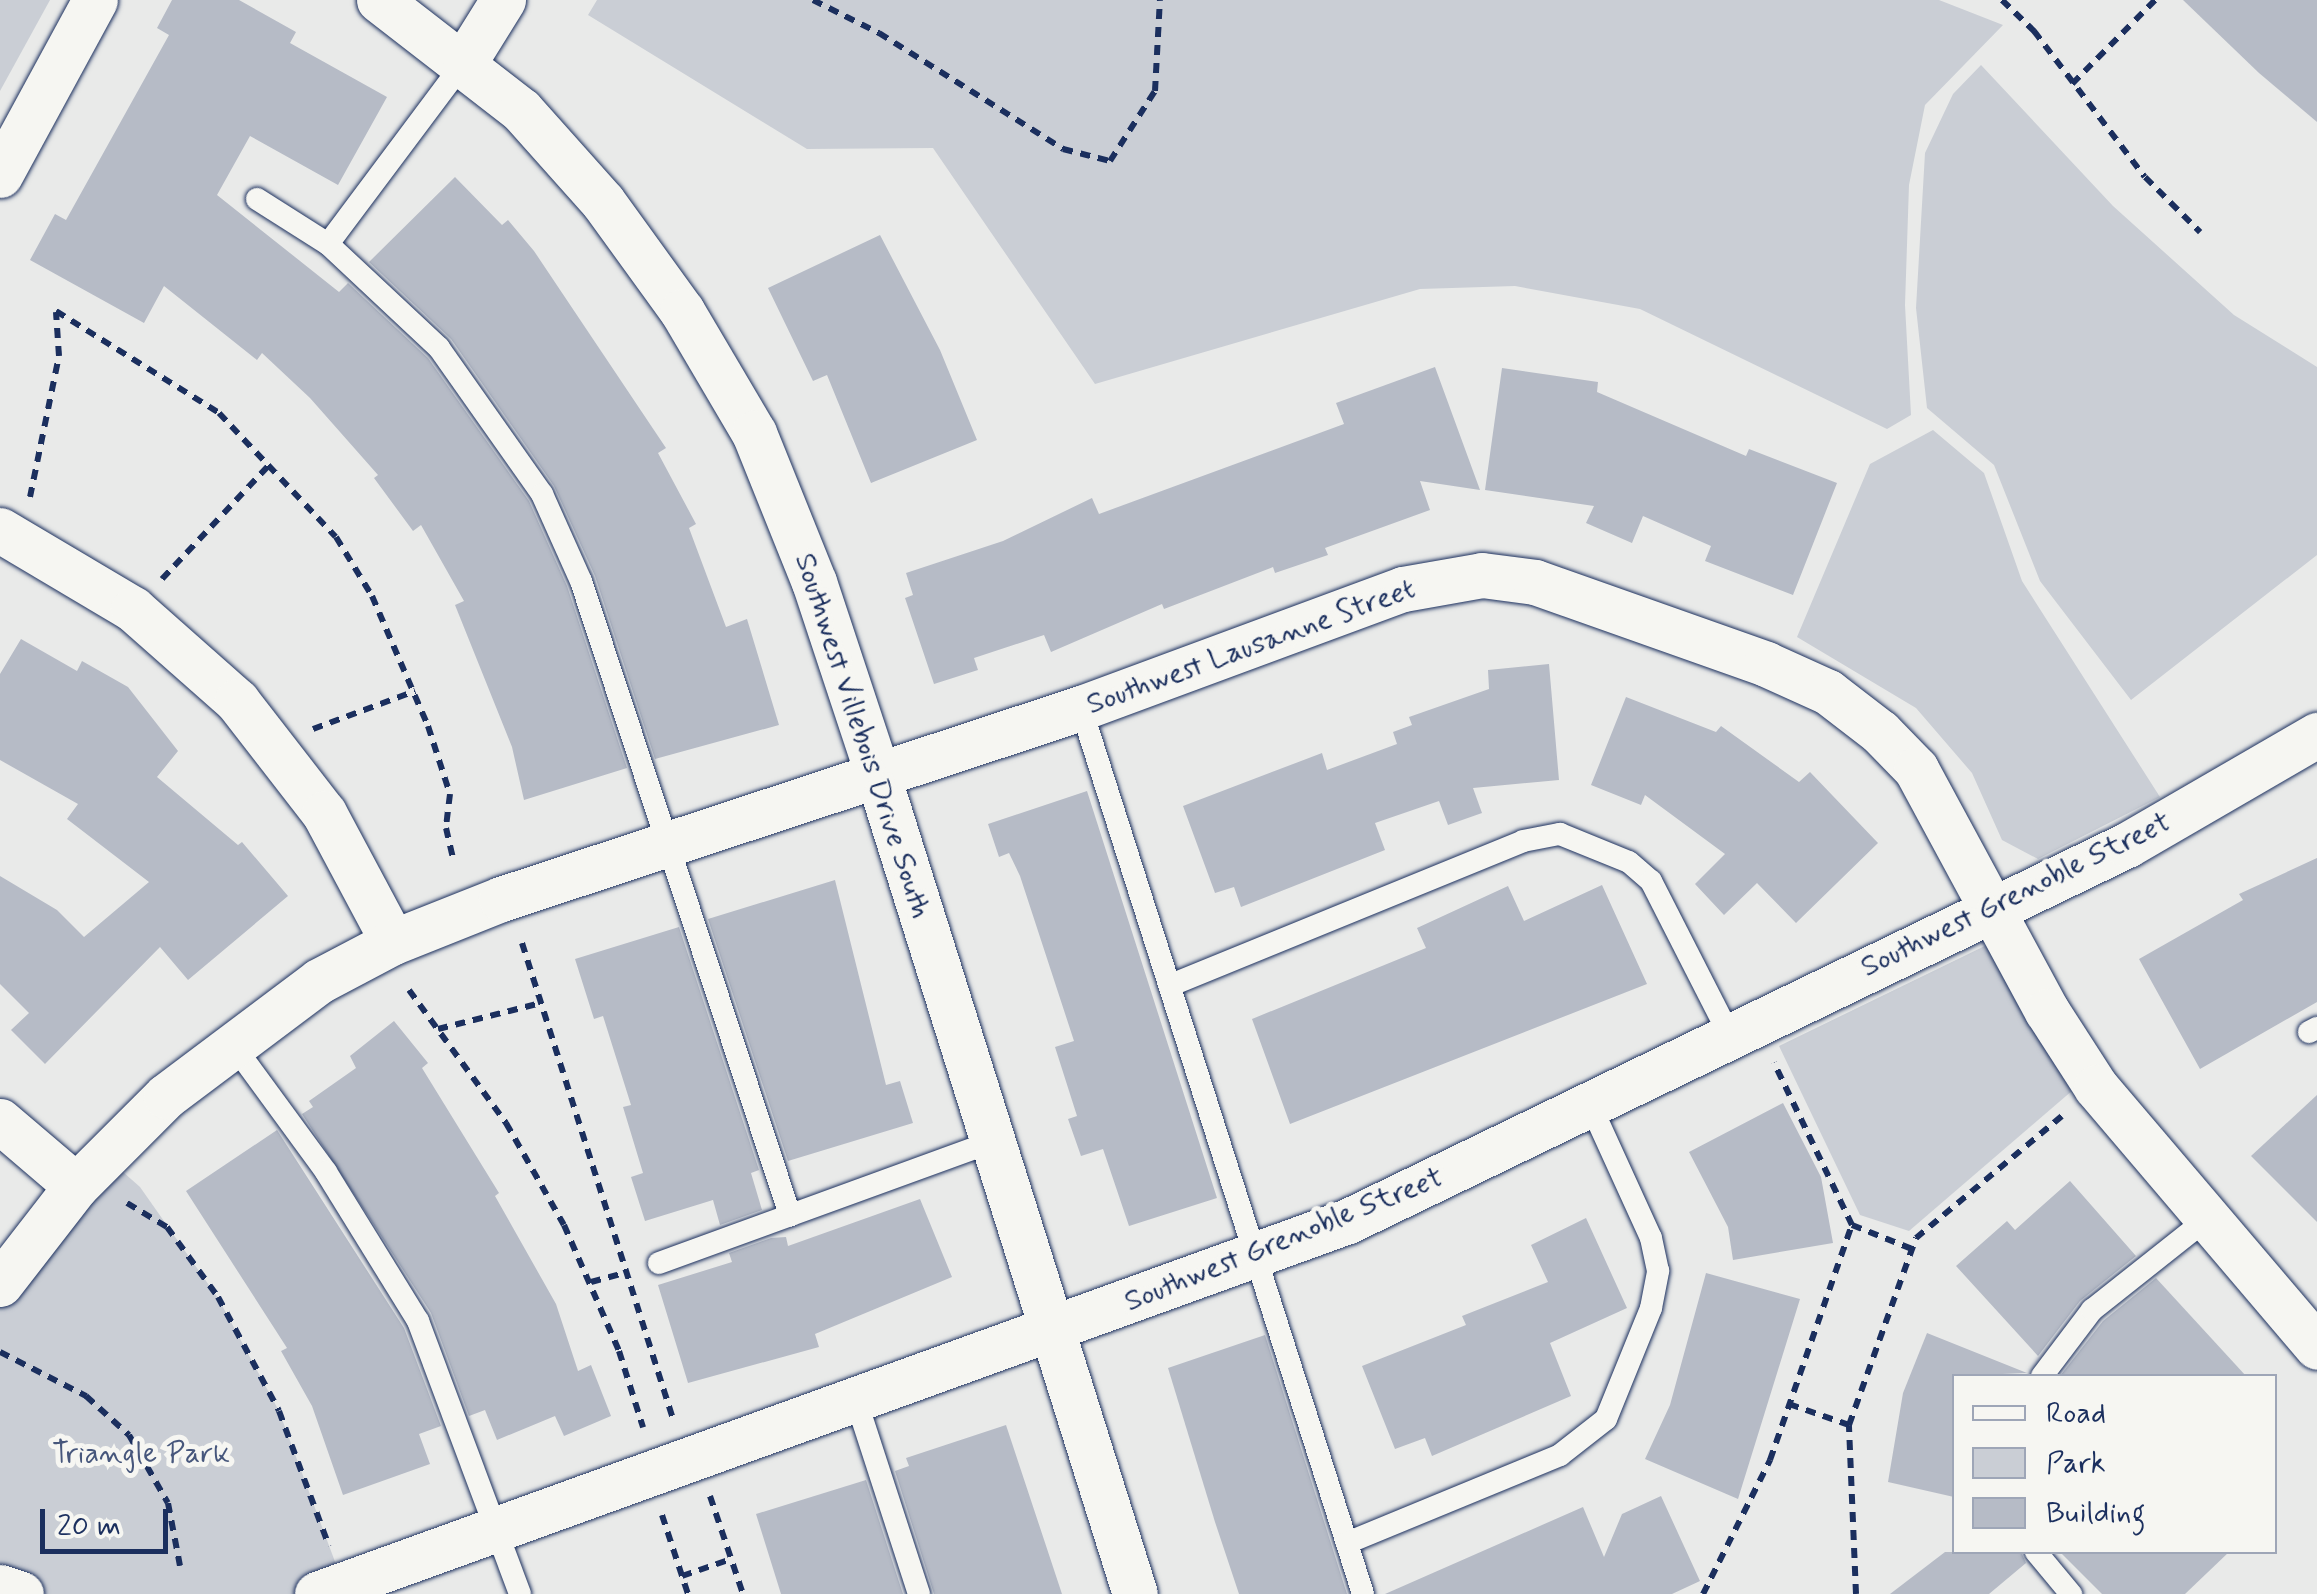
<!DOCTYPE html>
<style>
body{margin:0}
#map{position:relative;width:2317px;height:1594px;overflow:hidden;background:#e9eae9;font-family:Mynerve,sans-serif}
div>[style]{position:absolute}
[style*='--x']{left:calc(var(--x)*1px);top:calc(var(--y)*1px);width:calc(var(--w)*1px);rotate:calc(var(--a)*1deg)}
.green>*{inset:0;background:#caced5}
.building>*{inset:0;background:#b6bbc6}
.path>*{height:6px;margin-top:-3px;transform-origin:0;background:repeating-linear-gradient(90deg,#1b2f5e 0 10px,transparent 0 18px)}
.roads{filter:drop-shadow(0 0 2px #1b2f5e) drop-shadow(0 0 2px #1b2f5e)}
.service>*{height:22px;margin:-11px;padding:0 11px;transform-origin:11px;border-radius:11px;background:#f6f6f2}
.minor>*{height:45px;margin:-22.5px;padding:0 22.5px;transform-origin:22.5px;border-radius:22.5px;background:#f6f6f2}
span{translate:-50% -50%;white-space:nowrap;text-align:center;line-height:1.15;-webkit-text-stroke:10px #f6f6f2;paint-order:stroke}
.street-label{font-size:30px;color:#1b2f5e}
.park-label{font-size:30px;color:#47577c}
.legend{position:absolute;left:1952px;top:1374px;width:325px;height:180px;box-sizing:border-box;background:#f6f6f2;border:2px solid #9ea6b7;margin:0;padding:12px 18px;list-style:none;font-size:30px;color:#1b2f5e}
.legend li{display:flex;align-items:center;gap:20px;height:50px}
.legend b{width:50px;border:2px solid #9ea6b7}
.scale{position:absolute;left:40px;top:1509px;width:128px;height:45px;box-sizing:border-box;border:5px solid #1b2f5e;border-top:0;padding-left:12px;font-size:30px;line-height:35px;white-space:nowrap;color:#1b2f5e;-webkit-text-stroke:8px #f6f6f2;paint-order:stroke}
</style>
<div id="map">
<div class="green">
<i style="clip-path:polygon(0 0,50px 0,0 91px)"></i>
<i style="clip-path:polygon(597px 0,1939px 0,2003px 25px,1925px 105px,1909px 185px,1905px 305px,1911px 415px,1887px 429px,1640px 309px,1515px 286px,1420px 289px,1095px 384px,933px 148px,807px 149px,588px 15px)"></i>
<i style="clip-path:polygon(1981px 65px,2113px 206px,2234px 315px,2317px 367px,2317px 555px,2131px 700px,2040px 581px,1994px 465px,1927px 408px,1916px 308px,1925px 153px,1953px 94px)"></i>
<i style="clip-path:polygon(1933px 430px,1984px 473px,2022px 581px,2160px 797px,2038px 859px,2002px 840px,1972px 773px,1916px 708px,1797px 637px,1870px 464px)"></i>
<i style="clip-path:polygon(1997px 940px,2080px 1084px,1909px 1231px,1860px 1215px,1779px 1046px)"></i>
<i style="clip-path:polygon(105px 1156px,140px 1187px,218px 1298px,279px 1411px,344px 1586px,307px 1594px,24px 1594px,0 1587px,0 1290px)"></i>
</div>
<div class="building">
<i style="clip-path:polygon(172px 0,239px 0,296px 32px,290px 43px,387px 97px,338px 185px,250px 136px,217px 195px,339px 292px,348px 283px,428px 358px,529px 501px,567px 586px,627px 768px,524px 800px,512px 747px,455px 605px,464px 601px,421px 525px,413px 531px,374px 478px,378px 475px,310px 398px,262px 353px,257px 360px,164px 286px,144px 323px,30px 260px,55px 214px,66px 220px,169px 35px,157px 28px)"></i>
<i style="clip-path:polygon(2183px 0,2317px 0,2317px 122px,2259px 73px)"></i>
<i style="clip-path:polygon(455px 177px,502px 225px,508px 220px,534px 251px,666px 448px,658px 453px,696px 524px,689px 528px,726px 627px,747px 619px,779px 725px,655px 759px,595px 576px,554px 486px,451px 339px,369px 262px)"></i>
<i style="clip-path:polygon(880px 235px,940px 350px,977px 440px,871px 483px,827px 375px,813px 381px,768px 288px)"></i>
<i style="clip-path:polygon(1435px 367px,1480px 490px,1420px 481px,1430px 510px,1325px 548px,1328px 555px,1275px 573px,1273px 567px,1164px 609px,1162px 604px,1051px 652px,1044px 635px,974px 658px,978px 670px,934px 684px,905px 598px,913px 595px,906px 573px,1003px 541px,1092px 498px,1099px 514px,1344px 424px,1336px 403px)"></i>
<i style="clip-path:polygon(1502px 368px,1598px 382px,1597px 392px,1746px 456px,1749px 449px,1837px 483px,1793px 595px,1705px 561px,1711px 546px,1643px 516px,1632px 543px,1586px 523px,1594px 506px,1485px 490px)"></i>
<i style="clip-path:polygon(21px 639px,77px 671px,82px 661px,128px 687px,178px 751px,157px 777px,238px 845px,242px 842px,288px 896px,188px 980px,160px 947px,45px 1064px,11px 1030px,29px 1013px,0 984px,0 876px,57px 910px,84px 937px,149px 882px,67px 819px,78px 804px,0 760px,0 674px)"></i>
<i style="clip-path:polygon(1549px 664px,1559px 780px,1473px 788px,1482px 813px,1448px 825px,1439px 801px,1375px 823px,1385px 850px,1241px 907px,1234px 887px,1215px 893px,1183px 806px,1322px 753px,1327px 770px,1397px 744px,1393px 732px,1412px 725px,1409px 717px,1489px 689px,1488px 670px)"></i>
<i style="clip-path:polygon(1626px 697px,1716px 732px,1721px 726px,1799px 782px,1810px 772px,1878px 843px,1796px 923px,1757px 883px,1724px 915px,1695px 884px,1725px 854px,1645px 795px,1641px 805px,1591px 785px)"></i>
<i style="clip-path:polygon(1087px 791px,1217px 1198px,1129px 1226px,1103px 1149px,1081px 1156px,1068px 1119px,1077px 1116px,1055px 1047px,1074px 1041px,1020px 876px,1009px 853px,999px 857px,988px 824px)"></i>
<i style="clip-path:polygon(2317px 858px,2317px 1002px,2200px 1069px,2139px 959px,2243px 900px,2239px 894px)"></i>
<i style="clip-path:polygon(835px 880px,886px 1085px,900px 1081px,913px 1123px,788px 1161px,708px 919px)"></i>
<i style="clip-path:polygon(1602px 885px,1647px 984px,1290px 1124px,1252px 1019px,1426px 948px,1417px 928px,1508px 886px,1524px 921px)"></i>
<i style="clip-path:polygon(679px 927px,759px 1170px,751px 1173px,762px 1210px,720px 1225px,713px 1200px,645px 1221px,631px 1177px,643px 1173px,623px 1107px,631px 1105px,603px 1016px,594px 1019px,575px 959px)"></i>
<i style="clip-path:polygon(394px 1021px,428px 1063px,422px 1068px,499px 1193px,495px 1196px,556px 1304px,578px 1371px,591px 1365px,611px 1416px,564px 1436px,555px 1416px,497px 1440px,485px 1410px,469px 1416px,431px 1313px,302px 1114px,313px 1107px,309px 1101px,356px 1068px,350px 1056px)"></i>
<i style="clip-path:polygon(2317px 1095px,2317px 1222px,2251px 1156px)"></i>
<i style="clip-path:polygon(1783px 1103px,1821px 1177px,1833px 1243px,1733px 1260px,1728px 1227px,1689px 1152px)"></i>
<i style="clip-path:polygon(277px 1130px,404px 1328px,441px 1426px,419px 1434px,430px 1464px,343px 1495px,312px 1406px,281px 1351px,287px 1348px,186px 1191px)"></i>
<i style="clip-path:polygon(2070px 1181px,2136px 1256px,2080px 1301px,2038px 1356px,1956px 1266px,2007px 1221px,2015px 1230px)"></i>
<i style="clip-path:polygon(920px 1199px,952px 1277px,815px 1334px,819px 1347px,688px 1383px,658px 1285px,732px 1262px,729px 1253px,771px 1238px,786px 1237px,788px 1246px)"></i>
<i style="clip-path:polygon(1586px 1218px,1627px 1308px,1550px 1343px,1571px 1396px,1432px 1456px,1425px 1438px,1395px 1449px,1362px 1366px,1466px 1325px,1462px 1316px,1548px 1282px,1531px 1245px)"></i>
<i style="clip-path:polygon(1706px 1273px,1800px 1299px,1738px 1499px,1645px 1459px,1670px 1405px)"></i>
<i style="clip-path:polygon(2156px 1278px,2246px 1376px,2060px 1376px,2103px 1321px)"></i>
<i style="clip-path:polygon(1927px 1333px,2027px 1373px,1954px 1376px,1954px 1497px,1888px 1482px,1903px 1393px)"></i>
<i style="clip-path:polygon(1265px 1335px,1347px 1594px,1239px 1594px,1215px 1522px,1168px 1368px)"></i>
<i style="clip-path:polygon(1006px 1425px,1062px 1594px,934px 1594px,895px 1471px,909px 1466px,906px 1458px)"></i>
<i style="clip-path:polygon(866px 1480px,903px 1594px,781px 1594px,756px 1514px)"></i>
<i style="clip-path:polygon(1661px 1496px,1700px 1581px,1672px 1594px,1385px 1594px,1583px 1507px,1604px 1557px,1622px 1514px)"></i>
<i style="clip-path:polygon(1945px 1552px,2021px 1552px,2026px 1563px,1989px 1594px,1890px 1594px)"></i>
<i style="clip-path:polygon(2060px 1552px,2229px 1552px,2185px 1594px,2102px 1594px)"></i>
</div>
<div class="path">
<i style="--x:813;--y:0;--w:74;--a:26.6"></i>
<i style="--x:879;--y:33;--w:218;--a:32.2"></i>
<i style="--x:1063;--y:149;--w:49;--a:14.3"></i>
<i style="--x:1110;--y:161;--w:83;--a:-57.3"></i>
<i style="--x:1155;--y:91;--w:91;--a:-86.9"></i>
<i style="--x:2002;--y:0;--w:45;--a:44.1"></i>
<i style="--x:2034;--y:31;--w:183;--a:52.8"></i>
<i style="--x:2145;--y:177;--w:78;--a:45"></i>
<i style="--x:2072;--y:84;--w:118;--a:-45.3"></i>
<i style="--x:56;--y:311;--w:192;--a:32"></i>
<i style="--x:219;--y:413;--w:170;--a:46.7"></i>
<i style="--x:336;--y:537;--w:69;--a:58.6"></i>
<i style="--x:372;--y:596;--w:142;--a:66.7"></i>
<i style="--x:428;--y:726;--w:71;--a:72.1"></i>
<i style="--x:450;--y:794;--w:34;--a:97"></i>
<i style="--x:446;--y:828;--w:32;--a:77"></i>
<i style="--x:30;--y:497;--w:144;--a:-78.4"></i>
<i style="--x:59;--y:356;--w:44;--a:-93.9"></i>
<i style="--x:162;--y:579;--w:161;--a:-46.8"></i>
<i style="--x:313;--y:729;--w:109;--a:-20.4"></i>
<i style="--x:522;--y:943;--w:498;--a:72.4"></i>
<i style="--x:409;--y:990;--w:165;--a:53.9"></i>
<i style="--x:506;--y:1123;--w:117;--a:60.4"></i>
<i style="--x:564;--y:1225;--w:137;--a:66.4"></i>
<i style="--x:619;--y:1351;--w:80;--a:72.5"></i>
<i style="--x:438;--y:1029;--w:106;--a:-14.2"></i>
<i style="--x:127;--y:1203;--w:47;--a:31"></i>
<i style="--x:167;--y:1227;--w:87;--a:53.9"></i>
<i style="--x:218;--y:1297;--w:129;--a:61.8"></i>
<i style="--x:279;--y:1411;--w:144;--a:69.7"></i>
<i style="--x:1852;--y:1225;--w:65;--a:21.8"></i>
<i style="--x:591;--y:1282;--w:35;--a:-15"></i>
<i style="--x:0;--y:1352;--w:97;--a:27.1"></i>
<i style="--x:86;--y:1396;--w:58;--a:42.2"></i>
<i style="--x:129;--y:1435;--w:78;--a:60.2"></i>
<i style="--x:168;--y:1503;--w:64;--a:79.2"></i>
<i style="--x:1789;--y:1404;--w:64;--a:19.3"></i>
<i style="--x:710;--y:1496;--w:103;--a:71.4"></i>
<i style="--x:662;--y:1515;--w:83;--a:71.8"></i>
<i style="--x:682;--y:1576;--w:52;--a:-19.1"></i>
<i style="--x:1703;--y:1594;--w:150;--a:-63.4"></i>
<i style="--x:1770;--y:1460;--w:249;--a:-70.8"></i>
<i style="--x:1852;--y:1225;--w:180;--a:-115.7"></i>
<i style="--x:1856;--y:1594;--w:169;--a:-92.4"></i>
<i style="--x:1849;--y:1425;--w:199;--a:-70.3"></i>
<i style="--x:1916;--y:1238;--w:190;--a:-39.9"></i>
</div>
<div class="roads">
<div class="service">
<i style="--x:257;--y:199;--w:84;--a:32.4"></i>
<i style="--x:328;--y:244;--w:152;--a:43.1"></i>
<i style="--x:439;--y:348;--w:179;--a:54.8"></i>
<i style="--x:542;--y:494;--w:95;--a:65.9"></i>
<i style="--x:581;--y:581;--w:668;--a:71.76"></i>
<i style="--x:328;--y:244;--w:229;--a:-53.2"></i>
<i style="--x:1081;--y:708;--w:930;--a:72.34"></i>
<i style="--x:1171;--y:985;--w:380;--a:-22.2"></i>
<i style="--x:1523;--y:841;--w:38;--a:-11"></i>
<i style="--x:1560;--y:834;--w:74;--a:22.1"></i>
<i style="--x:1629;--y:862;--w:29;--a:41"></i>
<i style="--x:1651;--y:881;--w:172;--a:63"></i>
<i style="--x:2309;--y:1032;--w:9;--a:-27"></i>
<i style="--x:231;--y:1042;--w:161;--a:53.8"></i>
<i style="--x:326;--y:1172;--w:175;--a:58.3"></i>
<i style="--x:418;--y:1321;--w:291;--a:69.5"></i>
<i style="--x:659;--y:1263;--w:354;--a:-20"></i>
<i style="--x:2042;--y:1376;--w:83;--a:-52.9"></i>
<i style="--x:2092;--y:1310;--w:147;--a:-38.4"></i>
<i style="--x:856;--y:1400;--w:204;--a:72"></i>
<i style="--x:1347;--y:1543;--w:230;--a:-22.4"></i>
<i style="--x:1560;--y:1455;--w:58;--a:-38"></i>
<i style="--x:1606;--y:1419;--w:120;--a:-67.9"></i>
<i style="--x:1651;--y:1308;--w:38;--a:-79"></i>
<i style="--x:1658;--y:1271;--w:34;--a:-102"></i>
<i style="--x:1651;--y:1238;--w:147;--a:-114.5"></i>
<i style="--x:2036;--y:1552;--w:55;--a:50.2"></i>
</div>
<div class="minor">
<i style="--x:379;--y:0;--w:180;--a:37.8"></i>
<i style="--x:521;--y:110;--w:123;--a:48.3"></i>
<i style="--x:603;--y:202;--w:135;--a:54.1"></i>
<i style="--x:682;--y:311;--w:142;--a:59.5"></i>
<i style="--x:754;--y:433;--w:161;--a:68.1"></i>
<i style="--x:814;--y:582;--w:204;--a:71.7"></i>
<i style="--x:878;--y:776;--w:857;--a:72.56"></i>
<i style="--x:465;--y:61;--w:72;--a:-58.1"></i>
<i style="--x:0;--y:175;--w:199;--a:-61.5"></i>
<i style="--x:0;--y:530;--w:155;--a:30.7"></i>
<i style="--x:133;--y:609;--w:139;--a:41.5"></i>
<i style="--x:237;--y:701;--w:142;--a:52.2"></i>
<i style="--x:324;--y:813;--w:146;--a:61.9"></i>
<i style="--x:0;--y:1121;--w:100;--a:40.5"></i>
<i style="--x:0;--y:1284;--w:124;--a:-52.2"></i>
<i style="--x:76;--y:1186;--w:127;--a:-45"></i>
<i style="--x:166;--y:1096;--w:191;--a:-36.9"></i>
<i style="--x:319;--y:981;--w:84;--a:-27.8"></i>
<i style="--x:393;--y:942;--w:116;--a:-21.7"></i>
<i style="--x:501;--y:899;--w:611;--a:-18.23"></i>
<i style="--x:1081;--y:708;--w:343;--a:-20.3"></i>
<i style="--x:1403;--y:589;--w:80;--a:-10"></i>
<i style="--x:1482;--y:575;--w:53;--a:7.5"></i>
<i style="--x:1535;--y:582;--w:245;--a:19.5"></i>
<i style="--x:1766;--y:664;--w:68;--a:24.3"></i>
<i style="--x:1828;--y:692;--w:66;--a:37.6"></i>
<i style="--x:1880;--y:732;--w:52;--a:45.8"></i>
<i style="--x:1916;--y:769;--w:275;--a:61.6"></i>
<i style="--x:2047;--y:1011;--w:90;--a:57.2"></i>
<i style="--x:2096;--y:1087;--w:341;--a:49.6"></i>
<i style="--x:0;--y:1587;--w:22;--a:18"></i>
<i style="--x:317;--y:1594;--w:1096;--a:-19.89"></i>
<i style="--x:1348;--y:1221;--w:865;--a:-25.77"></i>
<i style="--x:2127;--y:845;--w:220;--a:-30.1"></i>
</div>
</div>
<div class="street-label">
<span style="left:1251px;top:647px;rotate:-20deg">Southwest Lausanne Street</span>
<span style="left:862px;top:736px;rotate:72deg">Southwest Villebois Drive South</span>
<span style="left:2016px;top:895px;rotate:-26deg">Southwest Grenoble Street</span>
<span style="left:1284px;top:1240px;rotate:-22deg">Southwest Grenoble Street</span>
</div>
<div class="park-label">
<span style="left:141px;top:1454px">Triangle Park</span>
</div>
<ul class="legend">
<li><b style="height:12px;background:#f6f6f2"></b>Road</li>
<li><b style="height:28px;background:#caced5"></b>Park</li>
<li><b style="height:28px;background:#b6bbc6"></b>Building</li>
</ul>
<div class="scale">20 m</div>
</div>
